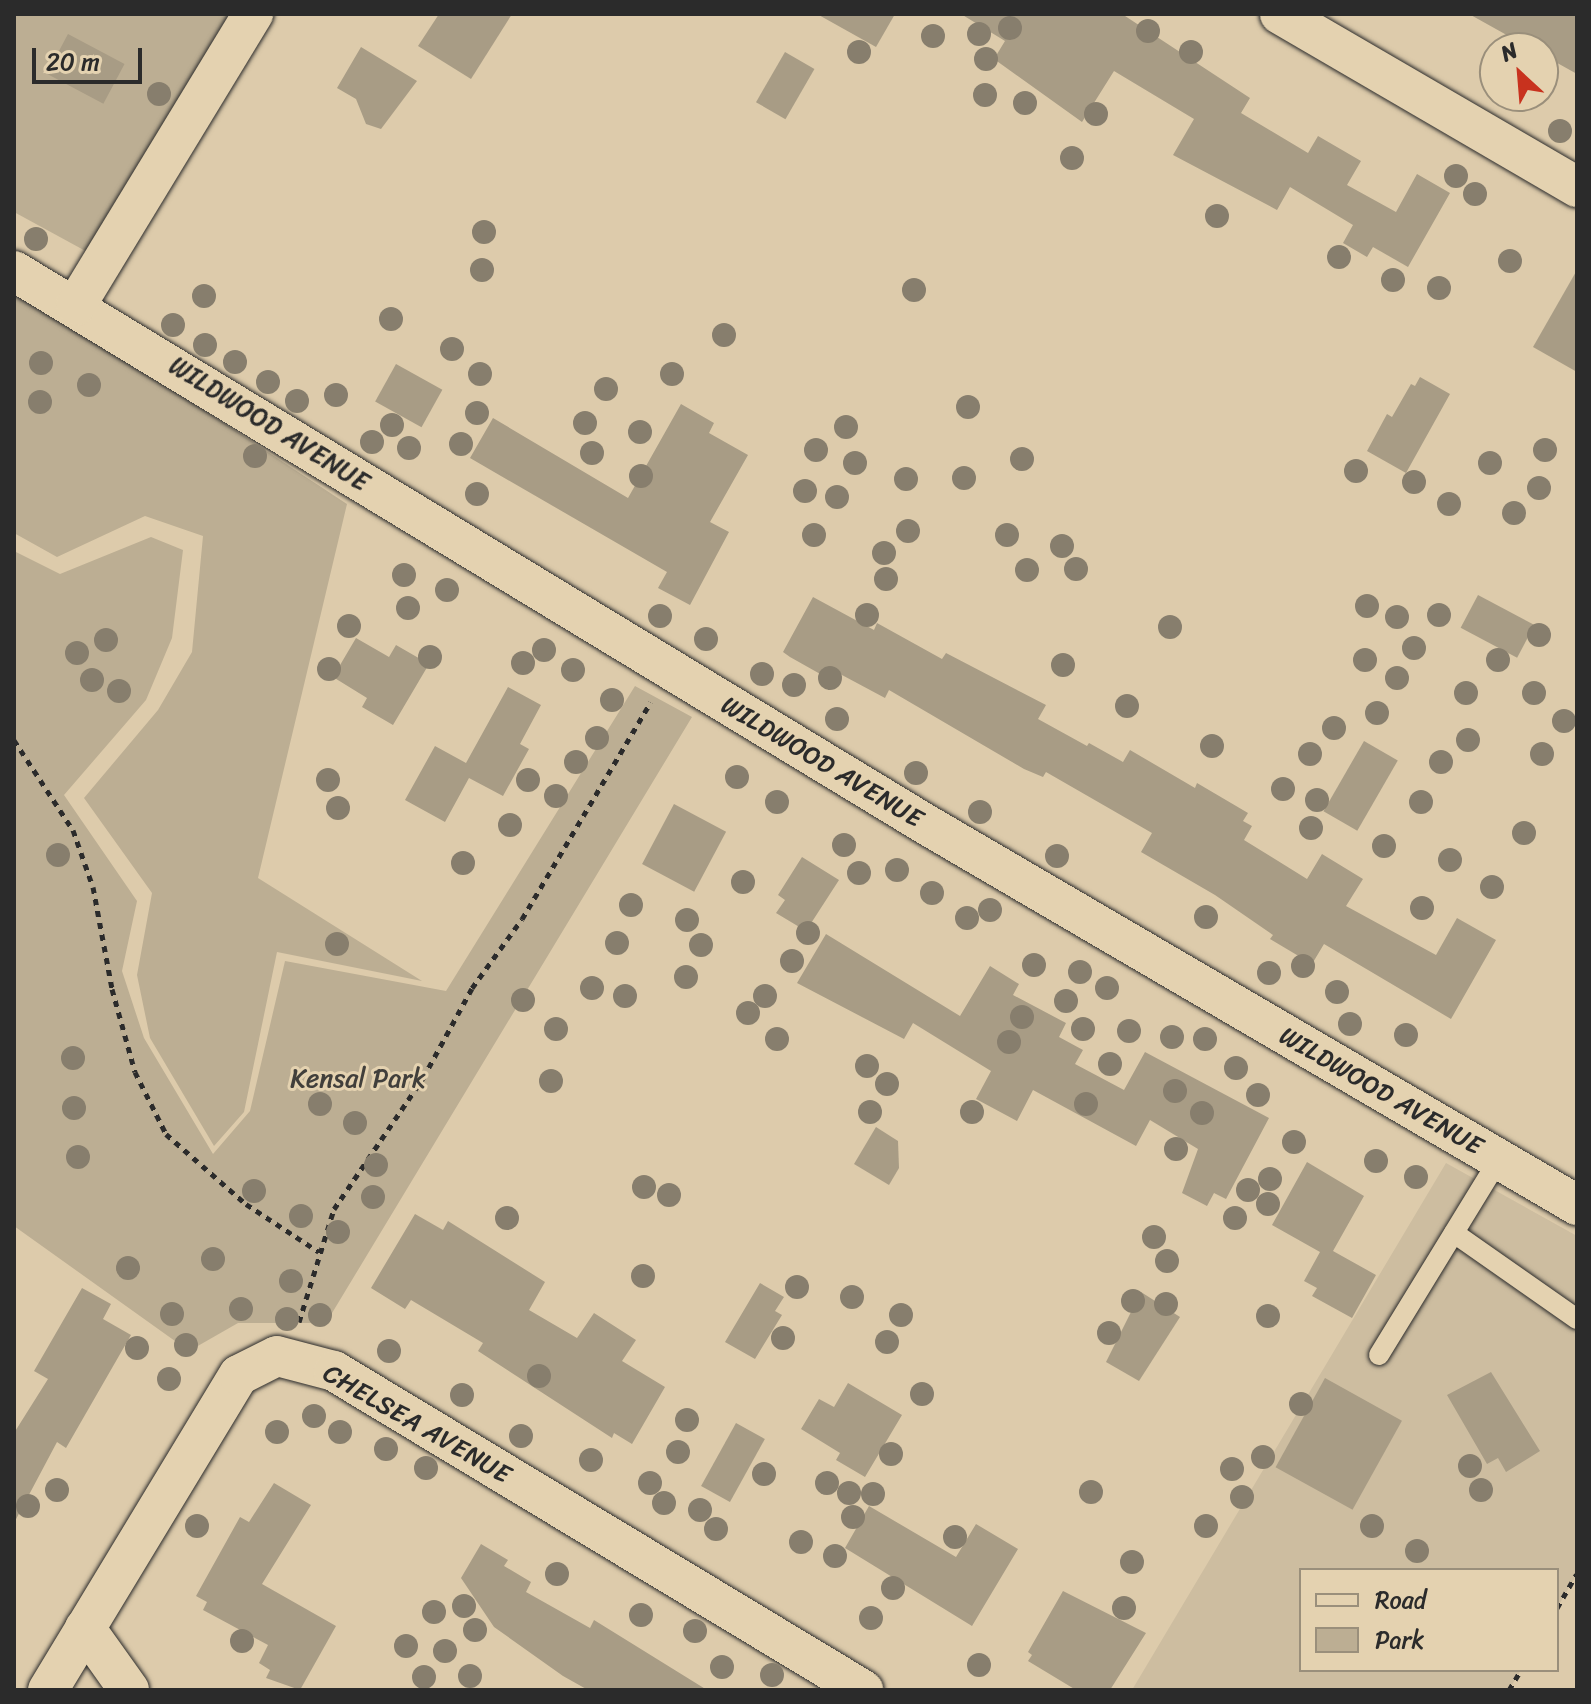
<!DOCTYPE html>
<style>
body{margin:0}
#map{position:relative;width:1591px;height:1704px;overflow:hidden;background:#ddcbab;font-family:Sriracha,sans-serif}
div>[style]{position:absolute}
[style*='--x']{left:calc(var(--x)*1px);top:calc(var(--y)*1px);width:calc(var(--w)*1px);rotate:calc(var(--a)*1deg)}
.built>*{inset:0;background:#cdbda0}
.green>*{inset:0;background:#bcae93}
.building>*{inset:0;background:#a89c85;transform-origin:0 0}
.path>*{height:5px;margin-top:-2.5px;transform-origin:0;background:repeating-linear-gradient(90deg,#2b2b2b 0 6px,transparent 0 12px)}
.roads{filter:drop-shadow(0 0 2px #2b2b2b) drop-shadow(0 0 2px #2b2b2b)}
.service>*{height:20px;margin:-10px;padding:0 10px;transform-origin:10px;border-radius:10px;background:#e4d2b0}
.minor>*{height:40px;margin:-20px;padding:0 20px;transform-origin:20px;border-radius:20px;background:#e4d2b0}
.trees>*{width:24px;height:24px;margin:-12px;border-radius:50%;background:#877e6d}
span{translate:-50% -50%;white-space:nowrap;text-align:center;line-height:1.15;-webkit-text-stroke:6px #e4d2b0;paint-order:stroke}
.street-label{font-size:26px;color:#2b2b2b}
.park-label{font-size:26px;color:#413f3b}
.frame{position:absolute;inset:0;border:16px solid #2b2b2b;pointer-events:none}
.legend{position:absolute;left:1299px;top:1568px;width:260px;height:104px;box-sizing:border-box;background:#e4d2b0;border:2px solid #9a8f7b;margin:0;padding:10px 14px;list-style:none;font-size:24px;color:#2b2b2b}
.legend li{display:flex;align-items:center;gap:16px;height:40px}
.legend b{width:40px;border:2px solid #9a8f7b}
.north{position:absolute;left:1479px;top:32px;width:80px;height:80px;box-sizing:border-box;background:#e4d2b0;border:2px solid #9a8f7b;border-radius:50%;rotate:334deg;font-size:22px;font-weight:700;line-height:32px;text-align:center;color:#2b2b2b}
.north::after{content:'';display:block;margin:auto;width:28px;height:36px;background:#c8321e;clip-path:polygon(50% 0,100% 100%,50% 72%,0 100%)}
.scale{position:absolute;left:32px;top:48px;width:110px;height:36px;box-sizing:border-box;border:4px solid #2b2b2b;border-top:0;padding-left:10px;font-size:24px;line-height:28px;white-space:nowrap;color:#2b2b2b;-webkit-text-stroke:6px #e4d2b0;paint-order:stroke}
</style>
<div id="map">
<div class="built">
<i style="clip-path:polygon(1446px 1163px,1577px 1236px,1577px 1574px,1557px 1608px,1557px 1570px,1301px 1570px,1301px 1670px,1521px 1670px,1509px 1690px,1132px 1690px)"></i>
</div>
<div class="green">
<i style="clip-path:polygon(14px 14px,230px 14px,91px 254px,14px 212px)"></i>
<i style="clip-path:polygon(16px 287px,347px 504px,258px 878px,422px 981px,277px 952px,244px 1112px,214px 1146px,150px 1038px,137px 975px,152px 893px,84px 798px,158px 710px,192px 652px,203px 536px,145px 516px,57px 557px,14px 533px)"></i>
<i style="clip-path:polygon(151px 537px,183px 550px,172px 638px,146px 700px,64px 795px,137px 901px,122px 971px,144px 1038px,213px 1154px,250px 1111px,285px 961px,446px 991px,635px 686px,692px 717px,326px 1323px,238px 1323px,189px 1351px,14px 1226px,14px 551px,60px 574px)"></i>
</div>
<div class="building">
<i style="clip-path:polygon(439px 14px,512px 14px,471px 79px,418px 46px)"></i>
<i style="clip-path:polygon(817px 14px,895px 14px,876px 47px)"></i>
<i style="clip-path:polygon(961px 14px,1122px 14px,1250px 98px,1241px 113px,1308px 153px,1318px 136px,1361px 161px,1347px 185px,1396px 212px,1417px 174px,1450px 193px,1408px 267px,1373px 247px,1367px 257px,1343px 243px,1353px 225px,1290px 187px,1277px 210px,1173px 155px,1194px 119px,1114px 71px,1082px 122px,994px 59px,1005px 41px)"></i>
<i style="clip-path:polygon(1469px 14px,1577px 14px,1577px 74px,1543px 55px,1543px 48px,1530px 48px)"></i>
<i style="left:68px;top:34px;width:64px;height:45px;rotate:28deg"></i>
<i style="clip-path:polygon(361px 47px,417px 81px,381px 129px,366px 124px,356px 99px,337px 88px)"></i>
<i style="left:785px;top:52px;width:34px;height:58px;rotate:30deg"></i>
<i style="clip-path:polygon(1577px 270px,1577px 372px,1533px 347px)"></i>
<i style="left:396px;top:364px;width:53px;height:43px;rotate:29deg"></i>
<i style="clip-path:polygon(1420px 377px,1450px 394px,1406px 473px,1367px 451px,1387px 414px,1392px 417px,1411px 384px,1415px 386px)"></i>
<i style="clip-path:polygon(681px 404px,714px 423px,709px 433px,748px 455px,710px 522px,729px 532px,690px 605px,658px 588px,667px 572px,470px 458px,493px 418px,628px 498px)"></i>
<i style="left:1478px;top:595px;width:64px;height:37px;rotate:28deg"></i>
<i style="clip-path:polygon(813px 597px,874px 630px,877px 623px,942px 659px,946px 653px,1046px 705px,1038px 719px,1087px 746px,1089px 743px,1123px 762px,1130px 750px,1195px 788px,1197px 783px,1248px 813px,1243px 821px,1252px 826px,1244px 840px,1307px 879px,1322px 854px,1363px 879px,1346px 906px,1436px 955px,1457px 918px,1496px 940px,1451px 1019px,1324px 944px,1312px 964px,1270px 939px,1273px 935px,1215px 895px,1141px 852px,1152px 833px,1046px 772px,1043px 777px,1024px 769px,889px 690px,885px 698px,827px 667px,822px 675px,790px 657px,783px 652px)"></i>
<i style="clip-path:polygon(356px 638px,389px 657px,396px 645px,429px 664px,393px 725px,362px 707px,367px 698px,333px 677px)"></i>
<i style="clip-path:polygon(508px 687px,541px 705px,520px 744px,529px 749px,503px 796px,469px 778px,445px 822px,405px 800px,435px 746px,466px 763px)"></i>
<i style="left:1364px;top:741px;width:39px;height:81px;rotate:30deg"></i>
<i style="left:674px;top:804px;width:59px;height:68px;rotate:28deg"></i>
<i style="clip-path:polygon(802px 857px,839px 880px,806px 931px,776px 913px,785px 900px,778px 895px)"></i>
<i style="clip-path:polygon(826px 934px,960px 1016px,990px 966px,1019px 984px,1013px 995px,1066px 1023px,1059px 1037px,1083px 1050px,1075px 1064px,1124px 1090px,1145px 1052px,1269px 1118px,1226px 1199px,1214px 1193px,1207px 1206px,1182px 1193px,1198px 1149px,1150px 1120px,1136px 1146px,1033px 1090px,1017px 1121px,976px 1099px,991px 1071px,913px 1023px,904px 1039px,797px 983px)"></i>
<i style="clip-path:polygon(876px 1127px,898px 1141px,899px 1168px,889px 1185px,854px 1164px)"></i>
<i style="clip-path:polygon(1307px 1162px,1364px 1196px,1333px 1251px,1376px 1275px,1352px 1318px,1312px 1296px,1317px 1288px,1304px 1281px,1320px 1252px,1272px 1225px)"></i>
<i style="clip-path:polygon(415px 1214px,443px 1230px,448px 1221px,545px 1282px,529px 1310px,577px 1338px,594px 1313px,636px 1340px,622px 1361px,665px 1387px,632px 1444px,614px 1433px,612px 1438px,478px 1351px,483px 1343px,411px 1300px,405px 1309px,371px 1288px)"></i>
<i style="clip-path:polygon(760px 1283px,784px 1297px,775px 1311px,782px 1315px,755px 1359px,725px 1342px)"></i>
<i style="clip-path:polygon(82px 1288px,111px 1304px,103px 1319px,131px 1335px,66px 1448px,57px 1442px,14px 1523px,14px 1433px,48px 1379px,34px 1371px)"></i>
<i style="clip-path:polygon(1141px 1292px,1180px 1317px,1139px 1381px,1106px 1362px)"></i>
<i style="clip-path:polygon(1491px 1372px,1540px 1451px,1506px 1472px,1498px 1458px,1487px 1464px,1447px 1395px)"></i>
<i style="left:1325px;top:1378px;width:88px;height:102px;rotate:29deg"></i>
<i style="clip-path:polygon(848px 1383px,902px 1415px,865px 1477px,836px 1460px,840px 1453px,801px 1429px,819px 1399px,834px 1407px)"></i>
<i style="left:736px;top:1423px;width:33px;height:72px;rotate:29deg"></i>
<i style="clip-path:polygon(274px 1483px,311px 1505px,262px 1584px,336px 1626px,300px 1690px,266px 1678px,270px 1670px,259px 1663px,268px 1645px,203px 1610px,207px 1602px,196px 1596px,240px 1517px,249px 1522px)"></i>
<i style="clip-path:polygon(869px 1506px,956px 1557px,976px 1524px,1018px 1549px,972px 1626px,845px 1548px)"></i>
<i style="clip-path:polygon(481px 1544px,508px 1560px,504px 1566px,531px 1582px,526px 1592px,590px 1628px,594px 1620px,707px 1690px,588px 1690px,563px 1676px,494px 1627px,461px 1578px)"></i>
<i style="clip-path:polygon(1063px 1591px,1146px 1633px,1110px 1690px,1076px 1690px,1028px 1661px,1032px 1655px,1028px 1652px)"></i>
</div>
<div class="path">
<i style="--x:14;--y:740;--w:108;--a:56.8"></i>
<i style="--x:73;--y:830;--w:60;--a:70.7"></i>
<i style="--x:93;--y:887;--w:104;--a:79.4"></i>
<i style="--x:112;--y:989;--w:86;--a:74.5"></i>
<i style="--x:135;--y:1072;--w:69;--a:63.4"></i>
<i style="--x:166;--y:1134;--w:106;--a:41.2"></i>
<i style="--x:246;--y:1204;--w:87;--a:33.3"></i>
<i style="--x:299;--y:1322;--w:118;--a:-72.8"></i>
<i style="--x:334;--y:1209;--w:158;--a:-55.8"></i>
<i style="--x:423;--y:1078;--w:102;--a:-61.4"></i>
<i style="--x:472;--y:988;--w:85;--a:-54.1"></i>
<i style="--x:522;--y:919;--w:252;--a:-59.3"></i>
<i style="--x:1557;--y:1608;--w:39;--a:-60"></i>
<i style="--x:1509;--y:1690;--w:23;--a:-59"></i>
</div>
<div class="roads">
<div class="service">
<i style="--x:1454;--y:1233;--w:150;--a:35"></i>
<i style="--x:1379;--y:1355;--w:230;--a:-58.5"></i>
</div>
<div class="minor">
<i style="--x:1280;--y:14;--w:344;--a:30.2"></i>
<i style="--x:14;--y:271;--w:1068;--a:31.25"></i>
<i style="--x:927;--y:825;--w:753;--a:30.31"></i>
<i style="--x:76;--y:305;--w:341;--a:-58.7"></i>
<i style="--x:85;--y:1628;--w:76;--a:54.6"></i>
<i style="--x:48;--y:1690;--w:368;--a:-58.8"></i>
<i style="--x:239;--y:1375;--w:42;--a:-26.6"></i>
<i style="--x:277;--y:1356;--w:59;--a:14.7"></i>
<i style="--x:334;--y:1371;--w:618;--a:31.09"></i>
</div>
</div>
<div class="trees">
<i style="left:1010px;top:28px"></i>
<i style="left:1148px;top:31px"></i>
<i style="left:979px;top:34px"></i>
<i style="left:933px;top:36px"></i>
<i style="left:859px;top:52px"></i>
<i style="left:1191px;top:52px"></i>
<i style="left:986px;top:59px"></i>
<i style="left:159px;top:94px"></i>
<i style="left:985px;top:95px"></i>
<i style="left:1025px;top:103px"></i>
<i style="left:1096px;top:114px"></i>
<i style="left:1560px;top:131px"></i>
<i style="left:1072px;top:158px"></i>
<i style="left:1456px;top:176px"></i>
<i style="left:1475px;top:194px"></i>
<i style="left:1217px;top:216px"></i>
<i style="left:484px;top:232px"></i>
<i style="left:36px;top:239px"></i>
<i style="left:1339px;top:257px"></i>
<i style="left:1510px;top:261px"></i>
<i style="left:482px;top:270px"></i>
<i style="left:1393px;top:280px"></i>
<i style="left:1439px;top:288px"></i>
<i style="left:914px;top:290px"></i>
<i style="left:204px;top:296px"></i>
<i style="left:391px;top:319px"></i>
<i style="left:173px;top:325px"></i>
<i style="left:724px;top:335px"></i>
<i style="left:205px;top:345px"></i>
<i style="left:452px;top:349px"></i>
<i style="left:235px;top:362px"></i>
<i style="left:41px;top:363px"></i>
<i style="left:480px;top:374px"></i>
<i style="left:672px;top:374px"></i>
<i style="left:268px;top:382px"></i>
<i style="left:89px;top:385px"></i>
<i style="left:606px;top:389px"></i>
<i style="left:336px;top:395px"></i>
<i style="left:297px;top:401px"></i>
<i style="left:40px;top:402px"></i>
<i style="left:968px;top:407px"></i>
<i style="left:477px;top:413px"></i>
<i style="left:585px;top:423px"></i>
<i style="left:392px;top:425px"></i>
<i style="left:846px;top:427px"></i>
<i style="left:640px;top:432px"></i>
<i style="left:372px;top:442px"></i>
<i style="left:461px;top:444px"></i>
<i style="left:409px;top:448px"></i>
<i style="left:816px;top:450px"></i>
<i style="left:1545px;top:450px"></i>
<i style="left:592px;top:453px"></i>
<i style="left:255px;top:456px"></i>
<i style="left:1022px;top:459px"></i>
<i style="left:855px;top:463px"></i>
<i style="left:1490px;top:463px"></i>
<i style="left:1356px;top:471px"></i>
<i style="left:641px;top:476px"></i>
<i style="left:964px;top:478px"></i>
<i style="left:906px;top:479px"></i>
<i style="left:1414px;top:482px"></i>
<i style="left:1539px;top:488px"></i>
<i style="left:805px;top:491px"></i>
<i style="left:477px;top:494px"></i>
<i style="left:837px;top:497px"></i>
<i style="left:1449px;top:504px"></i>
<i style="left:1514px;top:513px"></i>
<i style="left:908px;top:531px"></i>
<i style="left:814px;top:535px"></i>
<i style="left:1007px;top:535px"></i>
<i style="left:1062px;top:546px"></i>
<i style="left:884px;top:553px"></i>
<i style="left:1076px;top:569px"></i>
<i style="left:1027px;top:570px"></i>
<i style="left:404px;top:575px"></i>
<i style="left:886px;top:579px"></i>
<i style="left:447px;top:590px"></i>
<i style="left:1367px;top:606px"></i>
<i style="left:408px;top:608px"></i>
<i style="left:867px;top:615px"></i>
<i style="left:1439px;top:615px"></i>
<i style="left:660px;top:616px"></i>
<i style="left:1397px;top:617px"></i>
<i style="left:349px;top:626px"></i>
<i style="left:1170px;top:627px"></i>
<i style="left:1539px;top:635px"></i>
<i style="left:706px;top:639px"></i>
<i style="left:106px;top:640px"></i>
<i style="left:1414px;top:648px"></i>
<i style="left:544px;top:650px"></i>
<i style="left:77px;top:653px"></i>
<i style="left:430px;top:657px"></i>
<i style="left:1365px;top:660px"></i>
<i style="left:1498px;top:660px"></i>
<i style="left:523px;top:663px"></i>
<i style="left:1063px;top:665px"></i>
<i style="left:329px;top:669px"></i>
<i style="left:573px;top:670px"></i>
<i style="left:762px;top:674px"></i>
<i style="left:830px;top:678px"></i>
<i style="left:1397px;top:678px"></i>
<i style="left:92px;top:680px"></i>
<i style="left:794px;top:685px"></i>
<i style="left:119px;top:691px"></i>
<i style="left:1466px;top:693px"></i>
<i style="left:1534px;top:693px"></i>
<i style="left:612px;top:700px"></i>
<i style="left:1127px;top:706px"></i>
<i style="left:1377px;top:713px"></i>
<i style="left:837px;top:719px"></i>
<i style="left:1564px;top:721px"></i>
<i style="left:1334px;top:728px"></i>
<i style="left:597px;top:738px"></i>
<i style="left:1468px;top:740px"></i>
<i style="left:1212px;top:746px"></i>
<i style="left:1310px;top:754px"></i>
<i style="left:1542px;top:754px"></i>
<i style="left:576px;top:762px"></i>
<i style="left:1441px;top:762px"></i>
<i style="left:916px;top:773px"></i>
<i style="left:737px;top:777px"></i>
<i style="left:328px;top:780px"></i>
<i style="left:528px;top:780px"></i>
<i style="left:1283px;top:789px"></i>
<i style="left:556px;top:796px"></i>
<i style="left:1317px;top:800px"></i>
<i style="left:777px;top:802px"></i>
<i style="left:1421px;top:802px"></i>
<i style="left:338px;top:808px"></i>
<i style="left:980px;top:812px"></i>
<i style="left:510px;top:825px"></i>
<i style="left:1311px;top:828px"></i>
<i style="left:1524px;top:833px"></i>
<i style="left:844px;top:845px"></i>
<i style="left:1384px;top:846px"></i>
<i style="left:58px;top:855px"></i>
<i style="left:1057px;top:856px"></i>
<i style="left:1450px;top:860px"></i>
<i style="left:463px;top:863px"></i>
<i style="left:897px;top:870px"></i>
<i style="left:859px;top:873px"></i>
<i style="left:743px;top:882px"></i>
<i style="left:1492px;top:887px"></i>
<i style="left:932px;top:893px"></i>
<i style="left:631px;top:905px"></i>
<i style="left:1422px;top:908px"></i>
<i style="left:990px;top:910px"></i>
<i style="left:1206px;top:917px"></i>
<i style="left:967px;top:918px"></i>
<i style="left:687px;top:920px"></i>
<i style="left:808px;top:933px"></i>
<i style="left:617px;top:943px"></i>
<i style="left:337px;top:944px"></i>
<i style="left:701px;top:945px"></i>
<i style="left:792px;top:961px"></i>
<i style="left:1034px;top:965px"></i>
<i style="left:1303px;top:966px"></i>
<i style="left:1080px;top:972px"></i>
<i style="left:1269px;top:973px"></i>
<i style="left:686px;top:977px"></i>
<i style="left:592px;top:988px"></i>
<i style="left:1107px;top:988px"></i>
<i style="left:1337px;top:992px"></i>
<i style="left:625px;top:996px"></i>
<i style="left:765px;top:996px"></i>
<i style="left:523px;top:1000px"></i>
<i style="left:1066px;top:1001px"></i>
<i style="left:748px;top:1013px"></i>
<i style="left:1022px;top:1017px"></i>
<i style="left:1350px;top:1024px"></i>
<i style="left:556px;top:1029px"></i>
<i style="left:1083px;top:1029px"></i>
<i style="left:1129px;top:1031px"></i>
<i style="left:1406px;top:1035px"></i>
<i style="left:1172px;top:1037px"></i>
<i style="left:777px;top:1039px"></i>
<i style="left:1205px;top:1039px"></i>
<i style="left:1009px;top:1042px"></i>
<i style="left:73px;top:1058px"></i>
<i style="left:1110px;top:1064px"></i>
<i style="left:867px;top:1066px"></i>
<i style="left:1236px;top:1068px"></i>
<i style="left:551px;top:1081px"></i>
<i style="left:887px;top:1084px"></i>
<i style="left:1175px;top:1091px"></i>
<i style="left:1258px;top:1095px"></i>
<i style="left:320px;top:1104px"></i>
<i style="left:1086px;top:1104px"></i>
<i style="left:74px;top:1108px"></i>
<i style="left:870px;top:1112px"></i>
<i style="left:972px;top:1112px"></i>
<i style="left:1202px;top:1113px"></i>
<i style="left:355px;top:1123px"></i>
<i style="left:1294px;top:1142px"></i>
<i style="left:1176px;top:1149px"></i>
<i style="left:78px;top:1157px"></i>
<i style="left:1376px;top:1161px"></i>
<i style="left:376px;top:1165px"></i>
<i style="left:1416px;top:1177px"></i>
<i style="left:1270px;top:1179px"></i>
<i style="left:644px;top:1187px"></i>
<i style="left:1248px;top:1190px"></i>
<i style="left:254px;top:1191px"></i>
<i style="left:669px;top:1195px"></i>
<i style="left:373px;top:1197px"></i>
<i style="left:1268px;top:1204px"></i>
<i style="left:301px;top:1216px"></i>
<i style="left:507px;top:1218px"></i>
<i style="left:1235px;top:1218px"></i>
<i style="left:338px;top:1232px"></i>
<i style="left:1154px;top:1237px"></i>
<i style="left:213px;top:1259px"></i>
<i style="left:1167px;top:1261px"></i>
<i style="left:128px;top:1268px"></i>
<i style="left:643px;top:1276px"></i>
<i style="left:291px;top:1281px"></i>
<i style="left:797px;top:1287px"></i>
<i style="left:852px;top:1297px"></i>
<i style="left:1133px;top:1301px"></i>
<i style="left:1166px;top:1304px"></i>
<i style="left:241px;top:1309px"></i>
<i style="left:172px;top:1314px"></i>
<i style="left:320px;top:1315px"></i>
<i style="left:901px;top:1315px"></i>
<i style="left:1268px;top:1316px"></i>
<i style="left:287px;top:1319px"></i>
<i style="left:1109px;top:1333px"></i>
<i style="left:783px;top:1338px"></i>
<i style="left:887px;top:1342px"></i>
<i style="left:186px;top:1345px"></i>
<i style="left:137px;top:1348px"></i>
<i style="left:389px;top:1351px"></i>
<i style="left:539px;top:1376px"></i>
<i style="left:169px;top:1379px"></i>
<i style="left:922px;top:1394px"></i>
<i style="left:462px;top:1395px"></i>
<i style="left:1301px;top:1404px"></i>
<i style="left:314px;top:1416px"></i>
<i style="left:687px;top:1420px"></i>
<i style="left:277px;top:1432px"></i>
<i style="left:340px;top:1432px"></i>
<i style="left:521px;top:1436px"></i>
<i style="left:386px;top:1449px"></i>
<i style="left:678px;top:1452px"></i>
<i style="left:891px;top:1454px"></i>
<i style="left:1263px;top:1457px"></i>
<i style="left:591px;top:1460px"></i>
<i style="left:1470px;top:1466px"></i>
<i style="left:426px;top:1468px"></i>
<i style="left:1232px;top:1469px"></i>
<i style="left:764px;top:1474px"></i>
<i style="left:650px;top:1483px"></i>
<i style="left:827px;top:1483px"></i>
<i style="left:57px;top:1490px"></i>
<i style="left:1481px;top:1490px"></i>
<i style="left:1091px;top:1492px"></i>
<i style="left:849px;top:1493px"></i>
<i style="left:873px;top:1494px"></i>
<i style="left:1242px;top:1497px"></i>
<i style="left:664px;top:1503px"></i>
<i style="left:28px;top:1506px"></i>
<i style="left:700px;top:1510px"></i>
<i style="left:853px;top:1517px"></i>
<i style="left:197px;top:1526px"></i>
<i style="left:1206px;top:1526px"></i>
<i style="left:1372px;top:1526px"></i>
<i style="left:716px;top:1529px"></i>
<i style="left:955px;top:1537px"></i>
<i style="left:801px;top:1542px"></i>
<i style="left:1417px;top:1551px"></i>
<i style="left:835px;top:1556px"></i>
<i style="left:1132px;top:1562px"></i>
<i style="left:557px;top:1574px"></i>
<i style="left:893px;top:1588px"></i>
<i style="left:464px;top:1606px"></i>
<i style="left:1124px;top:1608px"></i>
<i style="left:434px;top:1612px"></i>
<i style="left:641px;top:1615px"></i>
<i style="left:871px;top:1618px"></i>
<i style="left:475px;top:1630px"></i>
<i style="left:695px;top:1631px"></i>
<i style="left:242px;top:1641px"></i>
<i style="left:406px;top:1646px"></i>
<i style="left:445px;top:1651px"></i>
<i style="left:979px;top:1665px"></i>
<i style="left:722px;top:1667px"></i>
<i style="left:772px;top:1675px"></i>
<i style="left:470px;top:1676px"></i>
<i style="left:424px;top:1677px"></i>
</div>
<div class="street-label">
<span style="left:269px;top:424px;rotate:32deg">WILDWOOD AVENUE</span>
<span style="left:822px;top:762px;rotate:31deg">WILDWOOD AVENUE</span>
<span style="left:1381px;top:1091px;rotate:30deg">WILDWOOD AVENUE</span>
<span style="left:417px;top:1424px;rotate:30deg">CHELSEA AVENUE</span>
</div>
<div class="park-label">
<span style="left:358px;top:1079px">Kensal Park</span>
</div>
<div class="frame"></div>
<ul class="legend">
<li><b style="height:10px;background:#e4d2b0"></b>Road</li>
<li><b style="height:22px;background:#bcae93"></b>Park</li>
</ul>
<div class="north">N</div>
<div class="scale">20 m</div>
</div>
